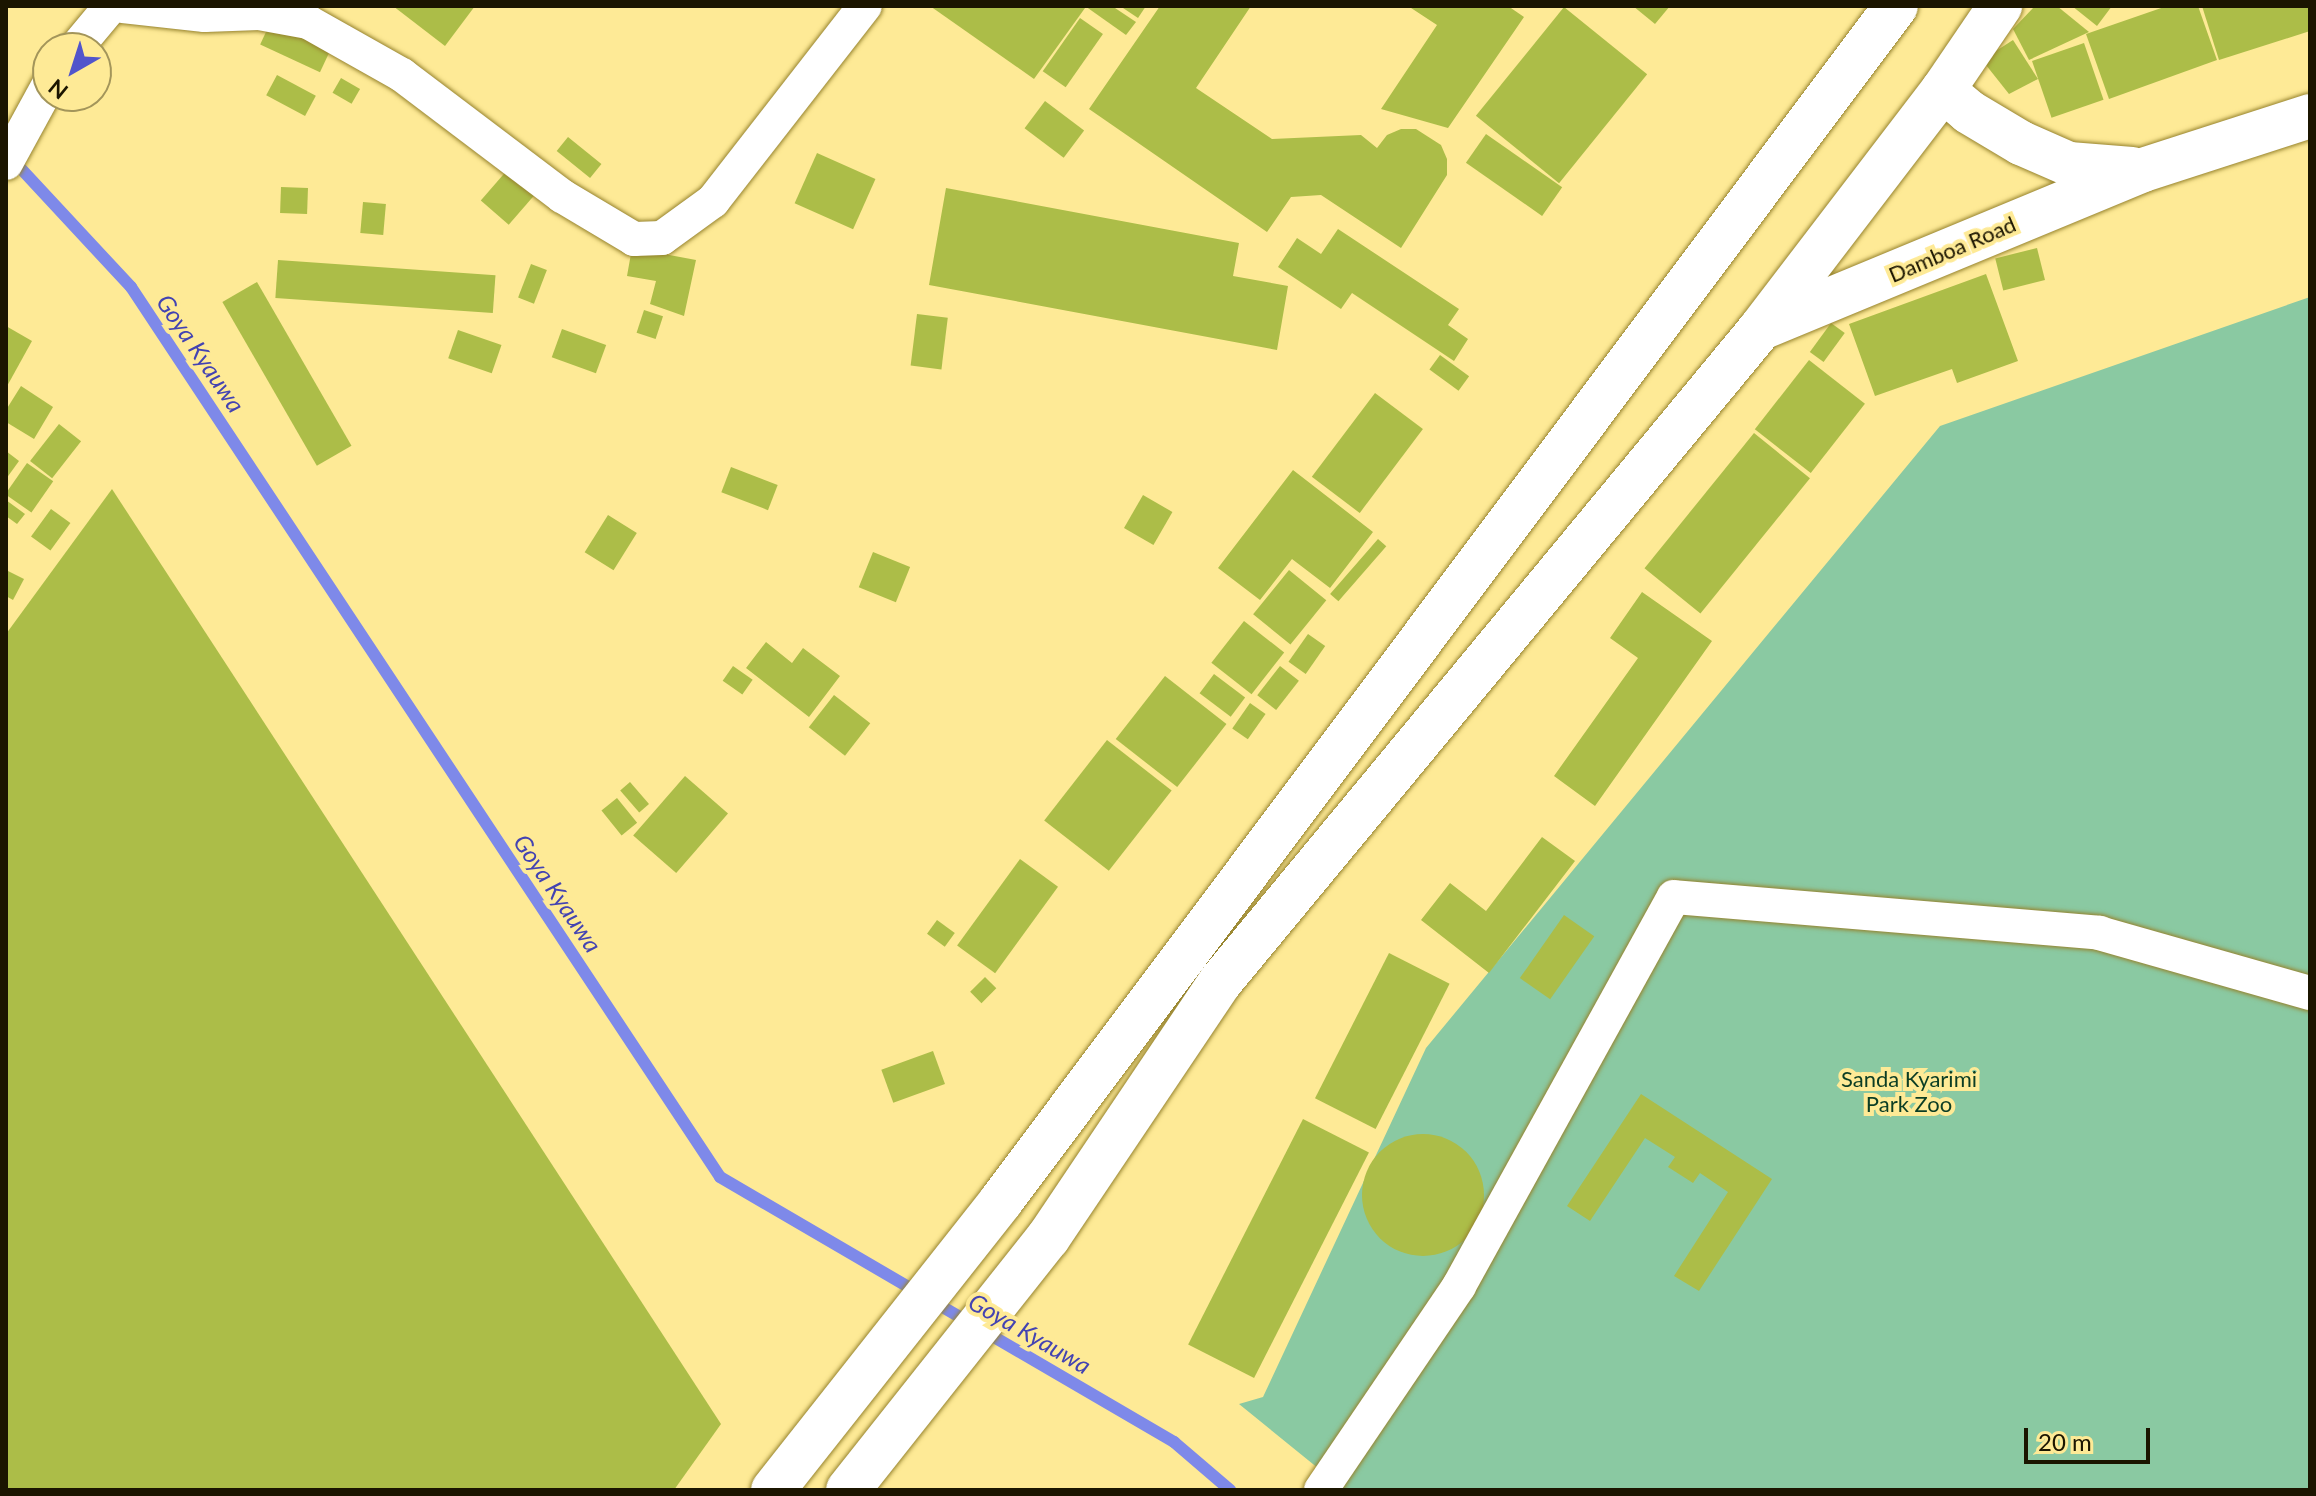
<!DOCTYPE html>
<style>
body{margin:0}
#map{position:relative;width:2316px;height:1496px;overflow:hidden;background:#feea96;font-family:Lato,sans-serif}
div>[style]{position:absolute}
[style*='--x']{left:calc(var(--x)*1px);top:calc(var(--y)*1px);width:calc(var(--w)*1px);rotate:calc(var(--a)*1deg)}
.green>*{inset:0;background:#8ac9a2}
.stream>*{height:12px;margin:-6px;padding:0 6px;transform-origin:6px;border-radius:6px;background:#7e89e9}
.building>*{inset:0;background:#acbd48;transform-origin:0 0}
.round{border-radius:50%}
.roads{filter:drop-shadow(0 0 2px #96832e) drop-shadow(0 0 2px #96832e)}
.minor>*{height:34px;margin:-17px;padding:0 17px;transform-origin:17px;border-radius:17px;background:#fff}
.primary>*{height:44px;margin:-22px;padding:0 22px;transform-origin:22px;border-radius:22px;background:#fff}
span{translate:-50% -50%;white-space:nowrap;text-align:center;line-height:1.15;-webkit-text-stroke:8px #feea96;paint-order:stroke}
.street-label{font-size:22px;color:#1b1500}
.park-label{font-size:22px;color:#0b3d24}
.water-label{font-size:24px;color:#4343b2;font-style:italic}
.frame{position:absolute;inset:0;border:8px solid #1b1500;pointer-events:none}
.north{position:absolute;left:32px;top:32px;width:80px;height:80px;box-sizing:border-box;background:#feea96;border:2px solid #a3955a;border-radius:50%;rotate:219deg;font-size:22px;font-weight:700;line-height:32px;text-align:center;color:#1b1500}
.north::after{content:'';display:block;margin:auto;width:28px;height:36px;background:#5155cb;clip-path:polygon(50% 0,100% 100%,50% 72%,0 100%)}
.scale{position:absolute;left:2024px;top:1428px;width:126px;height:36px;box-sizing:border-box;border:4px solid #1b1500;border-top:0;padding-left:10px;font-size:24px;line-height:28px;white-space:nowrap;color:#1b1500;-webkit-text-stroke:6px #feea96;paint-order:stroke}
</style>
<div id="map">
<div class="green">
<i style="clip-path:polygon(2310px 297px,2310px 1490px,1345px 1490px,1239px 1404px,1263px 1397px,1426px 1048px,1940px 426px)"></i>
</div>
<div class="stream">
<i style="--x:12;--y:159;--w:175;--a:47.1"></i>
<i style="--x:131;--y:287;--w:1067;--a:56.5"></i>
<i style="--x:720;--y:1177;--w:526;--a:30.27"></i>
<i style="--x:1174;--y:1442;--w:74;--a:40.6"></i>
</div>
<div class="building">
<i style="clip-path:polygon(393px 6px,475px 6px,445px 46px)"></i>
<i style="clip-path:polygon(930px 6px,1082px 6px,1085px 8px,1034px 79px)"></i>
<i style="clip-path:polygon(1085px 6px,1112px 6px,1136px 22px,1126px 35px)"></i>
<i style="clip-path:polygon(1120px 6px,1146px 6px,1138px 18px)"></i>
<i style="clip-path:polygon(1160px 6px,1251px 6px,1196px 88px,1272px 139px,1361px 135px,1377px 148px,1387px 135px,1401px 129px,1416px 129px,1441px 145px,1447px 159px,1447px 175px,1401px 248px,1321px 195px,1291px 197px,1267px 232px,1089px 109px)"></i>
<i style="clip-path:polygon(1408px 6px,1508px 6px,1524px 17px,1448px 128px,1381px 109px,1437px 25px)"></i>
<i style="clip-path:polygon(1633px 6px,1670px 6px,1655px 24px)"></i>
<i style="clip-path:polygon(2035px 6px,2057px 6px,2089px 32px,2029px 60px,2013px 29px)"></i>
<i style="clip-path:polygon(2072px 6px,2112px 6px,2097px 26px)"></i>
<i style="clip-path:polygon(2167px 6px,2198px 6px,2217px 60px,2109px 99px,2086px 34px)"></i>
<i style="clip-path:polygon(2202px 6px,2310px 6px,2310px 31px,2219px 60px)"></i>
<i style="left:1564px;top:7px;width:107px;height:140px;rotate:39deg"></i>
<i style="left:1080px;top:18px;width:28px;height:65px;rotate:35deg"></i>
<i style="left:272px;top:19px;width:66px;height:28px;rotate:25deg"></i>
<i style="clip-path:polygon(2013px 40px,2038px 79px,2009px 94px,1982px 60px)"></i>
<i style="left:2084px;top:43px;width:60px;height:55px;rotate:71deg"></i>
<i style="left:277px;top:75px;width:44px;height:23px;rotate:28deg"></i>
<i style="left:341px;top:78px;width:22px;height:17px;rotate:30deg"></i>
<i style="left:1045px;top:101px;width:49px;height:34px;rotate:37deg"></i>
<i style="left:1486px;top:134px;width:93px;height:35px;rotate:35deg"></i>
<i style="left:568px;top:137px;width:43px;height:18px;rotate:39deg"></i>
<i style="left:817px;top:153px;width:64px;height:55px;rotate:24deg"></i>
<i style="left:509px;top:168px;width:37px;height:43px;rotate:41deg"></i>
<i style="left:281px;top:187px;width:27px;height:26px;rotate:2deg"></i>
<i style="clip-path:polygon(946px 188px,1239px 243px,1233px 276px,1288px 286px,1277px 350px,929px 285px)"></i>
<i style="left:363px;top:202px;width:23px;height:31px;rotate:5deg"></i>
<i style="clip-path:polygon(1338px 229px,1459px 309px,1448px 325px,1468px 339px,1454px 361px,1352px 293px,1341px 309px,1278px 267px,1297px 238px,1321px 254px)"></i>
<i style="clip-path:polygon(632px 248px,696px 260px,684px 316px,650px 304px,656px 281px,627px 276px)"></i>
<i style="left:2037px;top:248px;width:33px;height:43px;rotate:76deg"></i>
<i style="left:278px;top:260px;width:218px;height:38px;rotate:4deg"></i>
<i style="left:531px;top:264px;width:17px;height:36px;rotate:21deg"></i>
<i style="clip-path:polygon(1986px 274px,2018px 361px,1957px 383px,1952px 369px,1875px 396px,1849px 324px)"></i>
<i style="left:257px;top:282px;width:189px;height:40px;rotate:60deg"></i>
<i style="left:644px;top:310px;width:20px;height:24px;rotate:18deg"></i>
<i style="left:917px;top:314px;width:31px;height:52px;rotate:7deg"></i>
<i style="left:1831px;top:323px;width:17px;height:36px;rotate:36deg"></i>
<i style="clip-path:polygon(6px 326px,32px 341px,6px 388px)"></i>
<i style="left:562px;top:329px;width:47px;height:30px;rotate:20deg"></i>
<i style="left:458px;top:330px;width:46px;height:30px;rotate:19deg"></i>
<i style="left:1440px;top:355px;width:36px;height:18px;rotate:36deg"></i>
<i style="left:1809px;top:360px;width:71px;height:88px;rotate:38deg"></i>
<i style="clip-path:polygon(21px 386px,53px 407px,34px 439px,6px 422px,6px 410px)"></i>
<i style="left:1375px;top:393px;width:60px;height:105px;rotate:37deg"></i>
<i style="left:59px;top:424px;width:28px;height:47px;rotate:38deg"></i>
<i style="left:1754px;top:433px;width:72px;height:174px;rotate:39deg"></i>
<i style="clip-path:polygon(6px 451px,19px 461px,6px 479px)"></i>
<i style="left:27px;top:463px;width:32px;height:38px;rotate:35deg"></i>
<i style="left:731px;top:467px;width:50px;height:27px;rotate:21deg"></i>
<i style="clip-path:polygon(1293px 470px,1373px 532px,1330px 588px,1292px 559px,1260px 600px,1218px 568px)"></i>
<i style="clip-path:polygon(112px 489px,721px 1424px,674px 1490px,6px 1490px,6px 634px)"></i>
<i style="left:1143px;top:495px;width:34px;height:38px;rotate:30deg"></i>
<i style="clip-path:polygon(6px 500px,25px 514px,17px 524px,6px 516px)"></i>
<i style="left:51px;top:509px;width:24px;height:34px;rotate:36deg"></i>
<i style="left:608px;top:515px;width:34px;height:44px;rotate:32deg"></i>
<i style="left:1378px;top:539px;width:11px;height:73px;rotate:41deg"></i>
<i style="left:873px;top:552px;width:40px;height:38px;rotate:22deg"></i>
<i style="clip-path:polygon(6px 570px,24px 579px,13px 600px,6px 596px)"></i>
<i style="left:1289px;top:570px;width:48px;height:57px;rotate:39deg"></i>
<i style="clip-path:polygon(1642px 592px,1712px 641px,1595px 806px,1554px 776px,1638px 658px,1610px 638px)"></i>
<i style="left:1244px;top:621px;width:51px;height:53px;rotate:38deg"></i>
<i style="left:1308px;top:634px;width:21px;height:34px;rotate:35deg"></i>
<i style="clip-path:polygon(766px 642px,792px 663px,803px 648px,840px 676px,809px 717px,746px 668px)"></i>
<i style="left:733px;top:666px;width:24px;height:18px;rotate:35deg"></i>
<i style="left:1280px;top:666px;width:24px;height:37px;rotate:38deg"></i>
<i style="left:1214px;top:674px;width:39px;height:24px;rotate:37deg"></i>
<i style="left:1165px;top:676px;width:78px;height:80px;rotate:38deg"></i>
<i style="left:834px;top:695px;width:46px;height:41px;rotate:38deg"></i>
<i style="left:1250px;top:703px;width:19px;height:31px;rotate:35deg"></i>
<i style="left:1107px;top:740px;width:82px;height:102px;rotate:38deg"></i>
<i style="left:685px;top:776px;width:57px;height:79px;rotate:41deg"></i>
<i style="left:630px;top:782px;width:29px;height:13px;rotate:49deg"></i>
<i style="left:617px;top:798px;width:32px;height:20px;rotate:51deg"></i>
<i style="clip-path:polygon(1542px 837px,1575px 861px,1489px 973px,1421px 920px,1450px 883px,1486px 911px)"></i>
<i style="left:1020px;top:859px;width:47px;height:107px;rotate:36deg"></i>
<i style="left:1564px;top:915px;width:37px;height:77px;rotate:35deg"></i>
<i style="left:937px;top:920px;width:22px;height:17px;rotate:36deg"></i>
<i style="left:1389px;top:953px;width:68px;height:163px;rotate:27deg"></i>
<i style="left:985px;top:977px;width:16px;height:21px;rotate:45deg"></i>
<i style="left:933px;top:1051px;width:35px;height:55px;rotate:70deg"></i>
<i style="clip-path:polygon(1641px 1094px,1772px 1179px,1699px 1291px,1674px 1276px,1728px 1192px,1700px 1173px,1693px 1183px,1668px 1167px,1675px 1157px,1645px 1138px,1590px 1221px,1567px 1206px)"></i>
<i style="left:1303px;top:1119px;width:74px;height:253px;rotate:27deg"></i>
<i class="round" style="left:1362px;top:1134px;width:122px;height:122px"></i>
</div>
<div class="roads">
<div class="minor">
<i style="--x:123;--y:6;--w:82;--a:6.3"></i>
<i style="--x:205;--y:15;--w:54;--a:-2.1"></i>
<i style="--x:259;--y:13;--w:50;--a:10.4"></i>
<i style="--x:308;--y:22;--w:108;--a:29.4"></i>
<i style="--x:402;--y:75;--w:201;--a:37.1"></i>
<i style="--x:562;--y:196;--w:84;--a:30.8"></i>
<i style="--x:634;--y:239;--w:28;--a:-2"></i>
<i style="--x:662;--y:238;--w:63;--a:-36"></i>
<i style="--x:713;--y:201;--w:247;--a:-52.1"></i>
<i style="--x:76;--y:48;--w:55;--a:-50.2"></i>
<i style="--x:6;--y:163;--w:88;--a:-61.4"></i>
<i style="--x:1321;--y:1490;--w:246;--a:-55.9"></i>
<i style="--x:1459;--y:1286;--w:444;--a:-61.1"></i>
<i style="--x:1674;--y:897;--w:427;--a:4.8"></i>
<i style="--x:2099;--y:933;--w:219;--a:15.9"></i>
</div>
<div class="primary">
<i style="--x:1943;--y:90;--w:34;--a:40"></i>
<i style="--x:1969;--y:112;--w:61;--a:30.8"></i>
<i style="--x:2021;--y:143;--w:52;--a:23.6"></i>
<i style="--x:2069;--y:164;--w:63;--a:4.5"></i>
<i style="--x:1764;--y:327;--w:410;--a:-22.5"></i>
<i style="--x:2143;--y:170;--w:176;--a:-17.9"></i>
<i style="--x:773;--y:1490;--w:368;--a:-51.7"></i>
<i style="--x:1001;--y:1201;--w:1493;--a:-53.17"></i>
<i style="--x:848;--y:1490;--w:322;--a:-51.6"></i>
<i style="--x:1048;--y:1238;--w:310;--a:-56.1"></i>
<i style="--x:1221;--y:981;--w:847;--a:-50.41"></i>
<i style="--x:1761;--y:328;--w:300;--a:-52.6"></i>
<i style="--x:1943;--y:90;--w:102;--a:-55.8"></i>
</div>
</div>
<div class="street-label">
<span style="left:1952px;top:249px;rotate:-23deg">Damboa Road</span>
</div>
<div class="park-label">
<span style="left:1909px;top:1091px">Sanda Kyarimi<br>Park Zoo</span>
</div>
<div class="water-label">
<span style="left:201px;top:353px;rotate:56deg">Goya Kyauwa</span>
<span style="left:558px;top:893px;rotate:56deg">Goya Kyauwa</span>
<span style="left:1030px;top:1333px;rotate:30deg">Goya Kyauwa</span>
</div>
<div class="frame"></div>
<div class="north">N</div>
<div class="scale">20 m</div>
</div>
